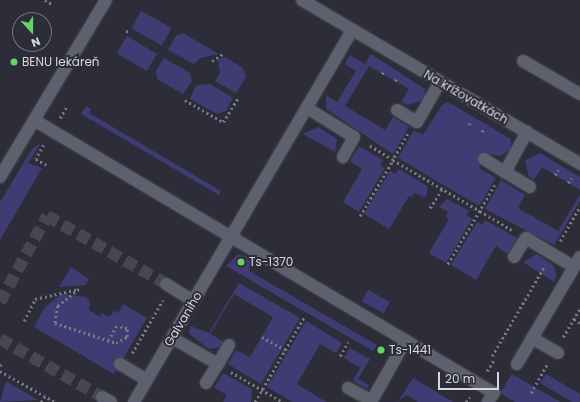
<!DOCTYPE html>
<meta charset="utf-8">
<style>
body{margin:0}
#map{position:relative;width:580px;height:402px;overflow:hidden;background:#2d2d39;font-family:Poppins,sans-serif}
div>[style]{position:absolute}
[style*='--x']{left:calc(var(--x)*1px);top:calc(var(--y)*1px);width:calc(var(--w)*1px);rotate:calc(var(--a)*1deg)}
.green>*{inset:0;background:#403c73;transform-origin:0 0}
.minor-tunnel>*{height:12px;margin-top:-6px;transform-origin:0;background:repeating-linear-gradient(90deg,#474752 0 12px,transparent 0 18px)}
.path>*{height:2.5px;margin-top:-1.25px;transform-origin:0;background:repeating-linear-gradient(90deg,#7a7a84 0 2px,transparent 0 5px)}
.roads{filter:drop-shadow(0 0 1px #484852) drop-shadow(0 0 1px #484852)}
.minor>*{height:12px;margin:-6px;padding:0 6px;transform-origin:6px;border-radius:6px;background:#5f606d}
.dots>*{width:11px;height:11px;translate:-50% -50%;box-sizing:border-box;border:2px solid #2d2d39;border-radius:50%}
span{translate:-50% -50%;white-space:nowrap;text-align:center;line-height:1.15;-webkit-text-stroke:4px #2d2d39;paint-order:stroke}
.poi-label{font-size:12px;color:#d8d8e0}
.left{translate:0 -50%;text-align:left}
.street-label{font-size:12px;color:#d8d8e0}
.north{position:absolute;left:12px;top:12px;width:40px;height:40px;box-sizing:border-box;background:#2d2d39;border:1px solid #71717c;border-radius:50%;rotate:159deg;font-size:11px;font-weight:700;line-height:16px;text-align:center;color:#d8d8e0}
.north::after{content:'';display:block;margin:auto;width:14px;height:18px;background:#62d469;clip-path:polygon(50% 0,100% 100%,50% 72%,0 100%)}
.scale{position:absolute;left:438px;top:372px;width:61px;height:18px;box-sizing:border-box;border:2px solid #d8d8e0;border-top:0;padding-left:5px;font-size:12px;line-height:14px;white-space:nowrap;color:#d8d8e0;-webkit-text-stroke:3px #2d2d39;paint-order:stroke}
</style>
<div id="map">
<div class="green">
<i style="left:141px;top:11px;width:35px;height:20px;rotate:29deg"></i>
<i style="clip-path:polygon(183px 33px,219px 54px,200px 58px,194px 64px,168px 50px,176px 36px)"></i>
<i style="left:127px;top:36px;width:35px;height:20px;rotate:31deg"></i>
<i style="clip-path:polygon(371px 54px,425px 89px,424px 100px,407px 105px,401px 102px,409px 89px,369px 66px,345px 106px,385px 130px,393px 117px,409px 127px,393px 154px,326px 109px,326px 95px,337px 102px,356px 71px,345px 64px,350px 55px,365px 64px)"></i>
<i style="clip-path:polygon(224px 57px,243px 68px,246px 77px,236px 93px,215px 81px,220px 73px,218px 60px)"></i>
<i style="clip-path:polygon(164px 58px,190px 73px,192px 81px,183px 94px,157px 79px,156px 71px)"></i>
<i style="clip-path:polygon(210px 84px,233px 98px,226px 111px,217px 114px,190px 99px,196px 85px)"></i>
<i style="clip-path:polygon(448px 102px,511px 139px,510px 150px,500px 156px,487px 154px,479px 168px,496px 178px,479px 206px,398px 158px,414px 130px,423px 135px,442px 105px)"></i>
<i style="clip-path:polygon(86px 106px,91px 109px,89px 113px,221px 191px,219px 195px,81px 114px)"></i>
<i style="clip-path:polygon(318px 127px,337px 139px,335px 152px,303px 134px)"></i>
<i style="clip-path:polygon(41px 143px,28px 163px,42px 168px,0 240px,0 202px,32px 149px)"></i>
<i style="clip-path:polygon(359px 146px,383px 160px,380px 165px,385px 168px,359px 212px,343px 202px,362px 169px,350px 161px)"></i>
<i style="clip-path:polygon(540px 153px,580px 177px,580px 190px,542px 167px,534px 180px,529px 177px,525px 160px)"></i>
<i style="clip-path:polygon(399px 169px,427px 186px,427px 194px,425px 198px,415px 193px,412px 197px,409px 196px,389px 229px,364px 214px,390px 171px,395px 174px)"></i>
<i style="clip-path:polygon(501px 180px,525px 195px,518px 208px,558px 231px,580px 195px,580px 201px,554px 245px,485px 209px)"></i>
<i style="clip-path:polygon(447px 199px,469px 211px,466px 215px,472px 219px,446px 263px,429px 253px,449px 219px,446px 217px,448px 212px,439px 207px)"></i>
<i style="clip-path:polygon(485px 220px,517px 238px,508px 254px,496px 246px,476px 280px,451px 265px,477px 222px,482px 225px)"></i>
<i style="clip-path:polygon(238px 254px,255px 259px,249px 271px,377px 345px,373px 351px,226px 266px)"></i>
<i style="clip-path:polygon(537px 254px,553px 265px,557px 275px,554px 282px,523px 262px)"></i>
<i style="clip-path:polygon(71px 267px,89px 279px,85px 285px,59px 287px)"></i>
<i style="clip-path:polygon(239px 283px,300px 318px,261px 384px,228px 364px,236px 350px,250px 357px,273px 317px,234px 294px,210px 334px,223px 341px,220px 347px,209px 349px,189px 334px,190px 326px,209px 333px)"></i>
<i style="left:368px;top:290px;width:25px;height:13px;rotate:29deg"></i>
<i style="clip-path:polygon(61px 294px,86px 297px,90px 302px,89px 310px,100px 317px,102px 313px,108px 317px,115px 311px,118px 313px,123px 304px,147px 318px,114px 374px,34px 327px,45px 307px)"></i>
<i style="clip-path:polygon(306px 321px,342px 343px,336px 353px,320px 344px,297px 384px,326px 402px,292px 402px,267px 387px)"></i>
<i style="clip-path:polygon(350px 348px,370px 359px,358px 379px,369px 385px,367px 389px,353px 381px,360px 368px,344px 358px)"></i>
<i style="clip-path:polygon(223px 373px,252px 389px,251px 402px,223px 402px,227px 395px,214px 388px)"></i>
<i style="clip-path:polygon(512px 374px,560px 402px,515px 402px,500px 393px)"></i>
<i style="clip-path:polygon(546px 374px,580px 394px,580px 402px,572px 402px,540px 383px)"></i>
<i style="clip-path:polygon(413px 378px,453px 402px,418px 402px,407px 395px,398px 402px)"></i>
<i style="clip-path:polygon(6px 381px,38px 400px,0 402px)"></i>
</div>
<div class="minor-tunnel">
<i style="--x:0;--y:302;--w:98;--a:-61.3"></i>
<i style="--x:47;--y:216;--w:137;--a:29.7"></i>
<i style="--x:0;--y:339;--w:117;--a:29.6"></i>
</div>
<div class="path">
<i style="--x:45;--y:0;--w:10;--a:29"></i>
<i style="--x:126;--y:31;--w:3;--a:18"></i>
<i style="--x:212;--y:61;--w:14;--a:-34"></i>
<i style="--x:382;--y:74;--w:5;--a:-53"></i>
<i style="--x:395;--y:81;--w:4;--a:-63"></i>
<i style="--x:185;--y:100;--w:44;--a:30.1"></i>
<i style="--x:223;--y:122;--w:28;--a:-58"></i>
<i style="--x:60;--y:118;--w:12;--a:-59"></i>
<i style="--x:469;--y:125;--w:5;--a:-68"></i>
<i style="--x:482;--y:132;--w:5;--a:-68"></i>
<i style="--x:408;--y:134;--w:30;--a:120"></i>
<i style="--x:393;--y:160;--w:101;--a:30.4"></i>
<i style="--x:480;--y:211;--w:64;--a:121"></i>
<i style="--x:44;--y:145;--w:16;--a:120"></i>
<i style="--x:36;--y:159;--w:13;--a:29"></i>
<i style="--x:555;--y:175;--w:6;--a:-59"></i>
<i style="--x:568;--y:183;--w:6;--a:-59"></i>
<i style="--x:495;--y:185;--w:30;--a:120"></i>
<i style="--x:480;--y:211;--w:37;--a:31"></i>
<i style="--x:430;--y:208;--w:22;--a:-58"></i>
<i style="--x:360;--y:216;--w:65;--a:-59.5"></i>
<i style="--x:393;--y:160;--w:29;--a:-149"></i>
<i style="--x:560;--y:241;--w:39;--a:-60"></i>
<i style="--x:574;--y:319;--w:7;--a:34"></i>
<i style="--x:24;--y:321;--w:25;--a:-63"></i>
<i style="--x:35;--y:299;--w:45;--a:-12.8"></i>
<i style="--x:79;--y:289;--w:27;--a:141"></i>
<i style="--x:58;--y:306;--w:17;--a:100"></i>
<i style="--x:55;--y:323;--w:64;--a:18.2"></i>
<i style="--x:116;--y:343;--w:13;--a:-29"></i>
<i style="--x:127;--y:337;--w:8;--a:-90"></i>
<i style="--x:127;--y:329;--w:10;--a:-163"></i>
<i style="--x:117;--y:326;--w:16;--a:120"></i>
<i style="--x:262;--y:337;--w:26;--a:29"></i>
<i style="--x:563;--y:337;--w:33;--a:-59"></i>
<i style="--x:132;--y:353;--w:61;--a:-59.7"></i>
<i style="--x:340;--y:356;--w:16;--a:-60"></i>
<i style="--x:492;--y:356;--w:103;--a:-59.7"></i>
<i style="--x:0;--y:366;--w:4;--a:-63"></i>
<i style="--x:0;--y:371;--w:63;--a:29.4"></i>
<i style="--x:487;--y:371;--w:15;--a:-58"></i>
<i style="--x:231;--y:372;--w:60;--a:30"></i>
<i style="--x:531;--y:393;--w:33;--a:-61"></i>
<i style="--x:41;--y:402;--w:7;--a:-56"></i>
<i style="--x:255;--y:402;--w:98;--a:-60"></i>
<i style="--x:466;--y:402;--w:6;--a:-51"></i>
</div>
<div class="roads">
<div class="minor">
<i style="--x:302;--y:0;--w:323;--a:30.5"></i>
<i style="--x:523;--y:61;--w:66;--a:30.1"></i>
<i style="--x:307;--y:108;--w:55;--a:31.7"></i>
<i style="--x:354;--y:137;--w:23;--a:119"></i>
<i style="--x:397;--y:110;--w:23;--a:31"></i>
<i style="--x:417;--y:122;--w:46;--a:-60.1"></i>
<i style="--x:34;--y:120;--w:535;--a:30.69"></i>
<i style="--x:494;--y:393;--w:11;--a:124"></i>
<i style="--x:484;--y:159;--w:25;--a:32"></i>
<i style="--x:505;--y:172;--w:46;--a:-61.2"></i>
<i style="--x:505;--y:172;--w:29;--a:31"></i>
<i style="--x:0;--y:177;--w:206;--a:-59.1"></i>
<i style="--x:514;--y:257;--w:22;--a:-58"></i>
<i style="--x:526;--y:238;--w:56;--a:31.1"></i>
<i style="--x:166;--y:284;--w:32;--a:32"></i>
<i style="--x:172;--y:338;--w:53;--a:29.5"></i>
<i style="--x:218;--y:364;--w:22;--a:-60"></i>
<i style="--x:532;--y:338;--w:30;--a:30"></i>
<i style="--x:120;--y:364;--w:31;--a:31"></i>
<i style="--x:517;--y:364;--w:124;--a:-59.5"></i>
<i style="--x:206;--y:383;--w:22;--a:-58"></i>
<i style="--x:348;--y:388;--w:27;--a:28"></i>
<i style="--x:102;--y:397;--w:10;--a:29"></i>
<i style="--x:134;--y:402;--w:431;--a:-59.6"></i>
<i style="--x:371;--y:402;--w:71;--a:-60.6"></i>
</div>
</div>
<div class="dots">
<i style="left:14px;top:62px;background:#62d469"></i>
<i style="left:241px;top:262px;background:#62d469"></i>
<i style="left:381px;top:350px;background:#62d469"></i>
</div>
<div class="poi-label">
<span class="left" style="left:22px;top:62px">BENU lekáreň</span>
<span class="left" style="left:249px;top:262px">Ts-1370</span>
<span class="left" style="left:389px;top:350px">Ts-1441</span>
</div>
<div class="street-label">
<span style="left:466px;top:97px;rotate:30deg">Na križovatkách</span>
<span style="left:183px;top:319px;rotate:-59deg">Galvaniho</span>
</div>
<div class="north">N</div>
<div class="scale">20 m</div>
</div>
